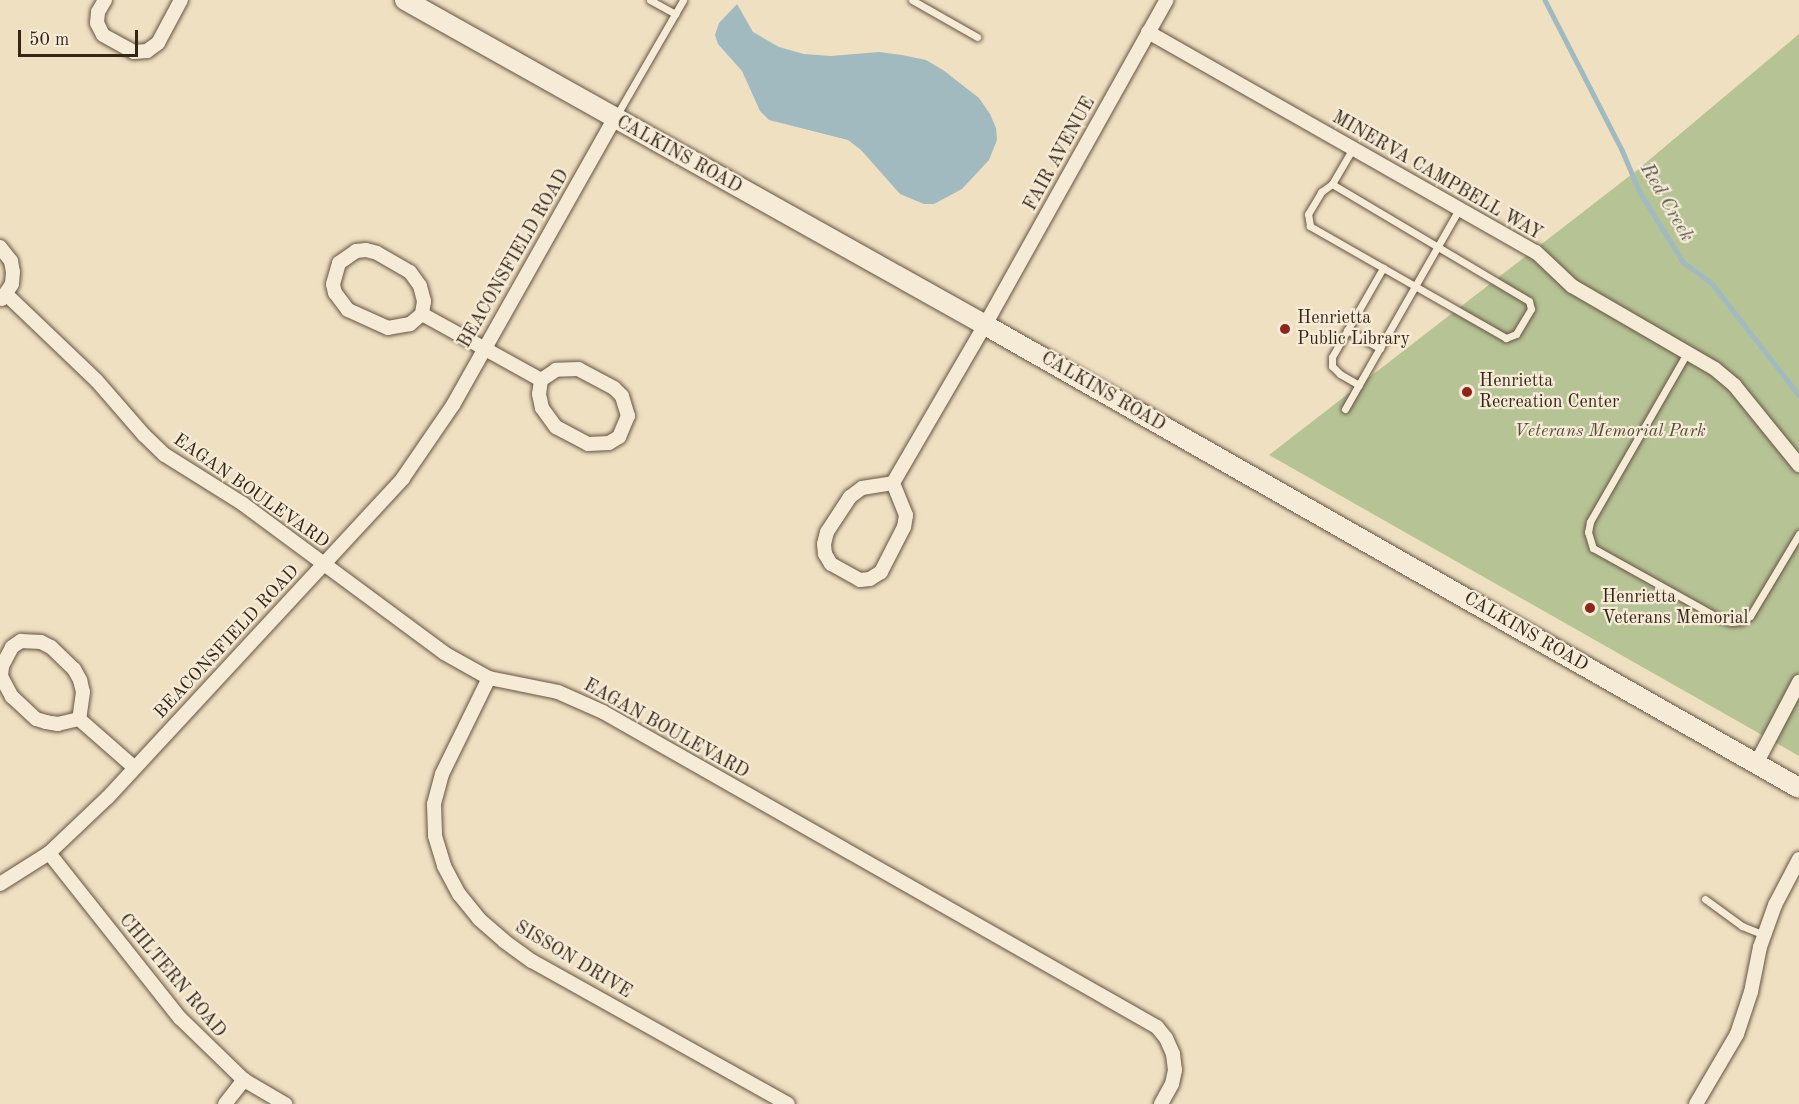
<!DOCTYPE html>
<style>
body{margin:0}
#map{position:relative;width:1799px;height:1104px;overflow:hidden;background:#f0e0c2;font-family:"Old Standard TT",serif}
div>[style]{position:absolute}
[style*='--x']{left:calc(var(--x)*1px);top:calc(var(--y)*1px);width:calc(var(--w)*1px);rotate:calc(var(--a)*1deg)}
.green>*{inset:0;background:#b6c395}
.water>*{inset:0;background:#a1babf}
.stream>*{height:4.5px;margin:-2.25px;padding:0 2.25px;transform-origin:2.25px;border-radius:2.25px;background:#a1babf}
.roads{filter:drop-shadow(0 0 2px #645442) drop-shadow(0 0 2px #645442)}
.lane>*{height:7px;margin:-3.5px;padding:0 3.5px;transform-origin:3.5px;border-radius:3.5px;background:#f5ebd7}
.street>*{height:14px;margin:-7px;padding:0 7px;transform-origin:7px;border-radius:7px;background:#f5ebd7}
.secondary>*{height:20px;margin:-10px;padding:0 10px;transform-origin:10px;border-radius:10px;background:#f5ebd7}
.dots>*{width:16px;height:16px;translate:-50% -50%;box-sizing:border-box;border:3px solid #f5ebd7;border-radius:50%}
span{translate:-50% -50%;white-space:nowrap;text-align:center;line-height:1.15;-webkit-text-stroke:4.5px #f5ebd7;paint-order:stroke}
.street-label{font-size:18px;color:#352517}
.poi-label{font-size:18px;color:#352517}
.left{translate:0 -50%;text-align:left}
.park-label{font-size:18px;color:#554c36;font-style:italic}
.water-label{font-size:20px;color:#555249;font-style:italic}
.scale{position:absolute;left:18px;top:30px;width:120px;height:27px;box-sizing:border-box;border:3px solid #352517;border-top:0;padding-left:8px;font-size:18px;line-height:21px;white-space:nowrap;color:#352517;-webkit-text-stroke:4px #f5ebd7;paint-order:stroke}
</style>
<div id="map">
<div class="green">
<i style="clip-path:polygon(1799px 34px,1799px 756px,1269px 455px,1636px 171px)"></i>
</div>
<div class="water">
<i style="clip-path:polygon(737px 4px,753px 32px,779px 47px,804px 54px,831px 56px,879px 52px,902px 55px,926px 60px,943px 70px,979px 98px,990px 114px,996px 128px,997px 140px,989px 160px,962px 189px,934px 204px,924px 204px,900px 194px,861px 150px,848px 140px,769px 120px,760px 111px,742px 71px,718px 44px,715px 35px,719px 23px)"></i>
</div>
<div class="stream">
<i style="--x:1545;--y:0;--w:169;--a:62.8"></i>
<i style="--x:1622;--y:150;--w:46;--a:66.8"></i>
<i style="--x:1640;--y:192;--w:82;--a:58.4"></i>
<i style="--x:1683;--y:262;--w:34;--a:36"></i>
<i style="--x:1711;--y:282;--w:143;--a:52.1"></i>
</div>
<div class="roads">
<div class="lane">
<i style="--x:650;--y:0;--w:29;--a:29"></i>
<i style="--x:912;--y:0;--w:75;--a:29.6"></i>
<i style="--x:615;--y:118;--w:136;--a:-60"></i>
<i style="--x:1332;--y:184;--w:229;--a:30.7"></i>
<i style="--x:1529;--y:301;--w:8;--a:76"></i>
<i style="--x:1531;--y:309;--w:29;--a:121"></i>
<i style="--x:1516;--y:334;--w:11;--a:158"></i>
<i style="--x:1506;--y:338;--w:226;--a:-150.3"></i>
<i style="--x:1310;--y:226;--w:12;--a:-99"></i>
<i style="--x:1308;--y:214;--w:26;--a:-59"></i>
<i style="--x:1321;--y:192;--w:14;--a:-36"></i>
<i style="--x:1332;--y:184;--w:42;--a:-59.7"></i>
<i style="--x:1347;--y:330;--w:38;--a:29"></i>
<i style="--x:1687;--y:353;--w:195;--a:119.9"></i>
<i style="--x:1590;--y:522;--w:10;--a:101"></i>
<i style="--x:1588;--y:532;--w:17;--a:73"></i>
<i style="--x:1593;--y:548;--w:144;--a:29.1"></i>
<i style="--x:1719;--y:618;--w:13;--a:18"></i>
<i style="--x:1731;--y:622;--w:10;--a:-6"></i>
<i style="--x:1741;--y:621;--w:10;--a:-29"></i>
<i style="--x:1750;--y:616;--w:96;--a:-59.1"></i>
<i style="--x:1359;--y:385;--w:22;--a:-150"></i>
<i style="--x:1340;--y:374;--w:11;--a:-135"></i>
<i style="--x:1332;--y:366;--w:9;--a:-90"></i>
<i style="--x:1332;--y:357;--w:103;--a:-60.2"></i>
<i style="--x:1345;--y:409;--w:230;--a:-60.3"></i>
<i style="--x:1705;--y:899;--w:46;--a:36.1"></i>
<i style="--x:1742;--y:926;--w:24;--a:22"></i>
</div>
<div class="street">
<i style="--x:105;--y:0;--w:14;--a:120"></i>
<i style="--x:98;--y:12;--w:11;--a:95"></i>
<i style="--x:97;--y:23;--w:13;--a:63"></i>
<i style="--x:103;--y:35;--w:35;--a:29"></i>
<i style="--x:134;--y:52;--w:13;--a:-4"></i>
<i style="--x:147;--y:51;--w:14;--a:-36"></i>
<i style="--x:158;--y:43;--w:49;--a:-61.9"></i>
<i style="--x:1148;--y:32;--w:446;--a:29.6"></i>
<i style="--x:1536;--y:252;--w:50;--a:43.4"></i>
<i style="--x:1572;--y:286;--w:165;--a:30.1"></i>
<i style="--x:1715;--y:369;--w:26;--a:40"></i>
<i style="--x:1735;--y:386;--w:102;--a:51"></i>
<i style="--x:0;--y:247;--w:18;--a:52"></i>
<i style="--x:11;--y:261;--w:11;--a:80"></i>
<i style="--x:13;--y:272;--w:12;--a:95"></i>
<i style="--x:12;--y:284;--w:18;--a:124"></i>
<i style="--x:7;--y:295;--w:124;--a:43.7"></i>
<i style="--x:97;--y:381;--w:72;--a:49"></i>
<i style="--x:144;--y:435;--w:29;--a:44"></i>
<i style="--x:165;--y:455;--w:92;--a:32.1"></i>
<i style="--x:243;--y:504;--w:250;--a:36.5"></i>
<i style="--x:444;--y:653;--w:51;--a:29.1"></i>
<i style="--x:489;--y:678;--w:70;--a:11.5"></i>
<i style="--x:558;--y:692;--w:49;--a:24"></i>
<i style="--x:603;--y:712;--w:637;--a:29.62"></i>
<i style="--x:1157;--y:1027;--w:14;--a:51"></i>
<i style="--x:1166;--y:1038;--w:17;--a:66"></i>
<i style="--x:1173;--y:1054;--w:16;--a:83"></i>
<i style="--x:1175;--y:1070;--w:14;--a:102"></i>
<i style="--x:1172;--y:1084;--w:23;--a:119"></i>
<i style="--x:422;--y:314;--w:16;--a:140"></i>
<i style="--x:410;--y:324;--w:22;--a:170"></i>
<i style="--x:388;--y:328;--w:44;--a:-155.8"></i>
<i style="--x:348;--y:310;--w:21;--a:-127"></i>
<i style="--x:335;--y:293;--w:9;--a:-103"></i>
<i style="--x:333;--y:284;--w:22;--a:-74"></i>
<i style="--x:339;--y:263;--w:21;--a:-35"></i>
<i style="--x:356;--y:251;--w:10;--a:-6"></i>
<i style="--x:366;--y:250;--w:11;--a:15"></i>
<i style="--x:377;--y:253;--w:38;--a:30"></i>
<i style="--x:410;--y:272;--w:17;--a:54"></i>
<i style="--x:420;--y:286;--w:16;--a:75"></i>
<i style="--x:424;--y:301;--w:13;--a:99"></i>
<i style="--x:422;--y:314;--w:136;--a:29"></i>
<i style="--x:541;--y:380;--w:14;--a:98"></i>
<i style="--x:539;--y:394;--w:14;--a:78"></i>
<i style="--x:542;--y:408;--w:24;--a:54"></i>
<i style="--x:556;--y:427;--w:36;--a:28"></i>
<i style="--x:588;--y:444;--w:21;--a:-3"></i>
<i style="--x:609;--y:443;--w:12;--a:-31"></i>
<i style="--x:619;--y:437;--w:23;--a:-67"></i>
<i style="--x:628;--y:416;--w:21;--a:-107"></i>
<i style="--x:622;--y:396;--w:11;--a:-135"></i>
<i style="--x:614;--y:388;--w:40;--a:-152"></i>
<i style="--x:579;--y:369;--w:23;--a:178"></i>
<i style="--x:556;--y:370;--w:18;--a:146"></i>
<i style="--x:893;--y:483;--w:35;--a:68"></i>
<i style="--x:906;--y:515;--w:12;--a:99"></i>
<i style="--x:904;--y:527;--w:51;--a:117.1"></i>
<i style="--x:881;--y:572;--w:13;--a:148"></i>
<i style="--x:870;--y:579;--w:10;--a:174"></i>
<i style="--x:860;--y:580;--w:33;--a:-151"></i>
<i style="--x:831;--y:564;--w:12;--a:-121"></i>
<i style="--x:825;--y:554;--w:10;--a:-96"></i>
<i style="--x:824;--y:544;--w:12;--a:-76"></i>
<i style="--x:827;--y:532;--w:42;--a:-56.7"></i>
<i style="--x:850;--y:497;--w:15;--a:-37"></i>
<i style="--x:862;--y:488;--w:31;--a:-9"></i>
<i style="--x:893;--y:483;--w:183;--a:-59.8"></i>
<i style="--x:985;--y:325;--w:372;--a:-60.8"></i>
<i style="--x:489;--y:678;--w:107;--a:116.1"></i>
<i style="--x:442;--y:774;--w:31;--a:105"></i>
<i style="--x:434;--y:804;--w:32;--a:88"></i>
<i style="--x:435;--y:836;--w:31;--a:73"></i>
<i style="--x:444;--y:866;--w:32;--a:62"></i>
<i style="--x:459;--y:894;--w:32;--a:51"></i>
<i style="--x:479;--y:919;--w:33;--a:41"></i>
<i style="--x:504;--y:941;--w:34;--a:36"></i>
<i style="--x:532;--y:961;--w:293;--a:29.2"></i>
<i style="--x:79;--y:719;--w:22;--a:167"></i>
<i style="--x:58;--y:724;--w:12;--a:-171"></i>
<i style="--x:46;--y:722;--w:10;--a:-163"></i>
<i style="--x:36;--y:719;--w:33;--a:-137"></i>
<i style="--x:12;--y:697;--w:24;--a:-118"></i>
<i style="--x:1;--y:676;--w:10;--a:-84"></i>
<i style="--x:2;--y:666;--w:21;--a:-62"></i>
<i style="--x:12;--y:647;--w:11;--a:-34"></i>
<i style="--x:21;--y:641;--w:20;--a:3"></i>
<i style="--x:41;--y:642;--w:11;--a:27"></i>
<i style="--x:51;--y:647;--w:32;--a:44"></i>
<i style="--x:74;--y:669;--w:13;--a:61"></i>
<i style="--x:80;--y:680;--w:12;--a:76"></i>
<i style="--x:83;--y:692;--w:27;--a:98"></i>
<i style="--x:79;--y:719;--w:74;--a:41.2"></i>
<i style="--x:1756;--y:764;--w:93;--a:-62.3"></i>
<i style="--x:49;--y:853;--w:211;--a:51.6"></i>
<i style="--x:180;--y:1018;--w:89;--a:44.1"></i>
<i style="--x:244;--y:1080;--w:48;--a:30.3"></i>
<i style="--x:0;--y:884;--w:58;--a:-32.3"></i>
<i style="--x:49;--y:853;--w:81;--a:-43.5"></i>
<i style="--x:108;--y:797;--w:434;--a:-47.2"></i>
<i style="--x:403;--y:478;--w:88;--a:-55.6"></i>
<i style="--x:453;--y:405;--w:328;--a:-60.6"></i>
<i style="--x:225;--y:1104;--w:31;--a:-52"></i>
<i style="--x:1696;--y:1104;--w:81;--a:-59.6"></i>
<i style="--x:1737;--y:1034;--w:44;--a:-71.6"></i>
<i style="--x:1751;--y:992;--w:46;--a:-78.7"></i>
<i style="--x:1760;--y:947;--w:45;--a:-70.3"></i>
<i style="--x:1775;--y:905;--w:52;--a:-62.4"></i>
</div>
<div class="secondary">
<i style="--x:405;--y:0;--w:665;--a:29.26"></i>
<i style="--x:985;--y:325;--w:936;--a:29.63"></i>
</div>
</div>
<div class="dots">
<i style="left:1285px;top:329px;background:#8f2418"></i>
<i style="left:1467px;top:392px;background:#8f2418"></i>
<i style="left:1590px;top:608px;background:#8f2418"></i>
</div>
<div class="street-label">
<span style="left:1060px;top:154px;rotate:-61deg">FAIR AVENUE</span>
<span style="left:679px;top:155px;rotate:29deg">CALKINS ROAD</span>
<span style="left:1437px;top:176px;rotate:30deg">MINERVA CAMPBELL WAY</span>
<span style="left:514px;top:259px;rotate:-60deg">BEACONSFIELD ROAD</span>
<span style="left:1103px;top:392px;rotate:30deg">CALKINS ROAD</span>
<span style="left:251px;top:491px;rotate:35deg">EAGAN BOULEVARD</span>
<span style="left:1526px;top:632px;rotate:30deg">CALKINS ROAD</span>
<span style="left:227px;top:642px;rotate:-47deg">BEACONSFIELD ROAD</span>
<span style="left:666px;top:729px;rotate:29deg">EAGAN BOULEVARD</span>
<span style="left:573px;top:960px;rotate:31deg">SISSON DRIVE</span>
<span style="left:172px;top:976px;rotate:50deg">CHILTERN ROAD</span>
</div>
<div class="poi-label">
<span class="left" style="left:1297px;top:329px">Henrietta<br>Public Library</span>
<span class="left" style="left:1479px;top:392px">Henrietta<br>Recreation Center</span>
<span class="left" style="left:1602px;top:608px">Henrietta<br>Veterans Memorial</span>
</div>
<div class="park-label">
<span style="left:1610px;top:431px">Veterans Memorial Park</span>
</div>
<div class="water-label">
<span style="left:1666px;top:203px;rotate:60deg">Red Creek</span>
</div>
<div class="scale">50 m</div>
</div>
